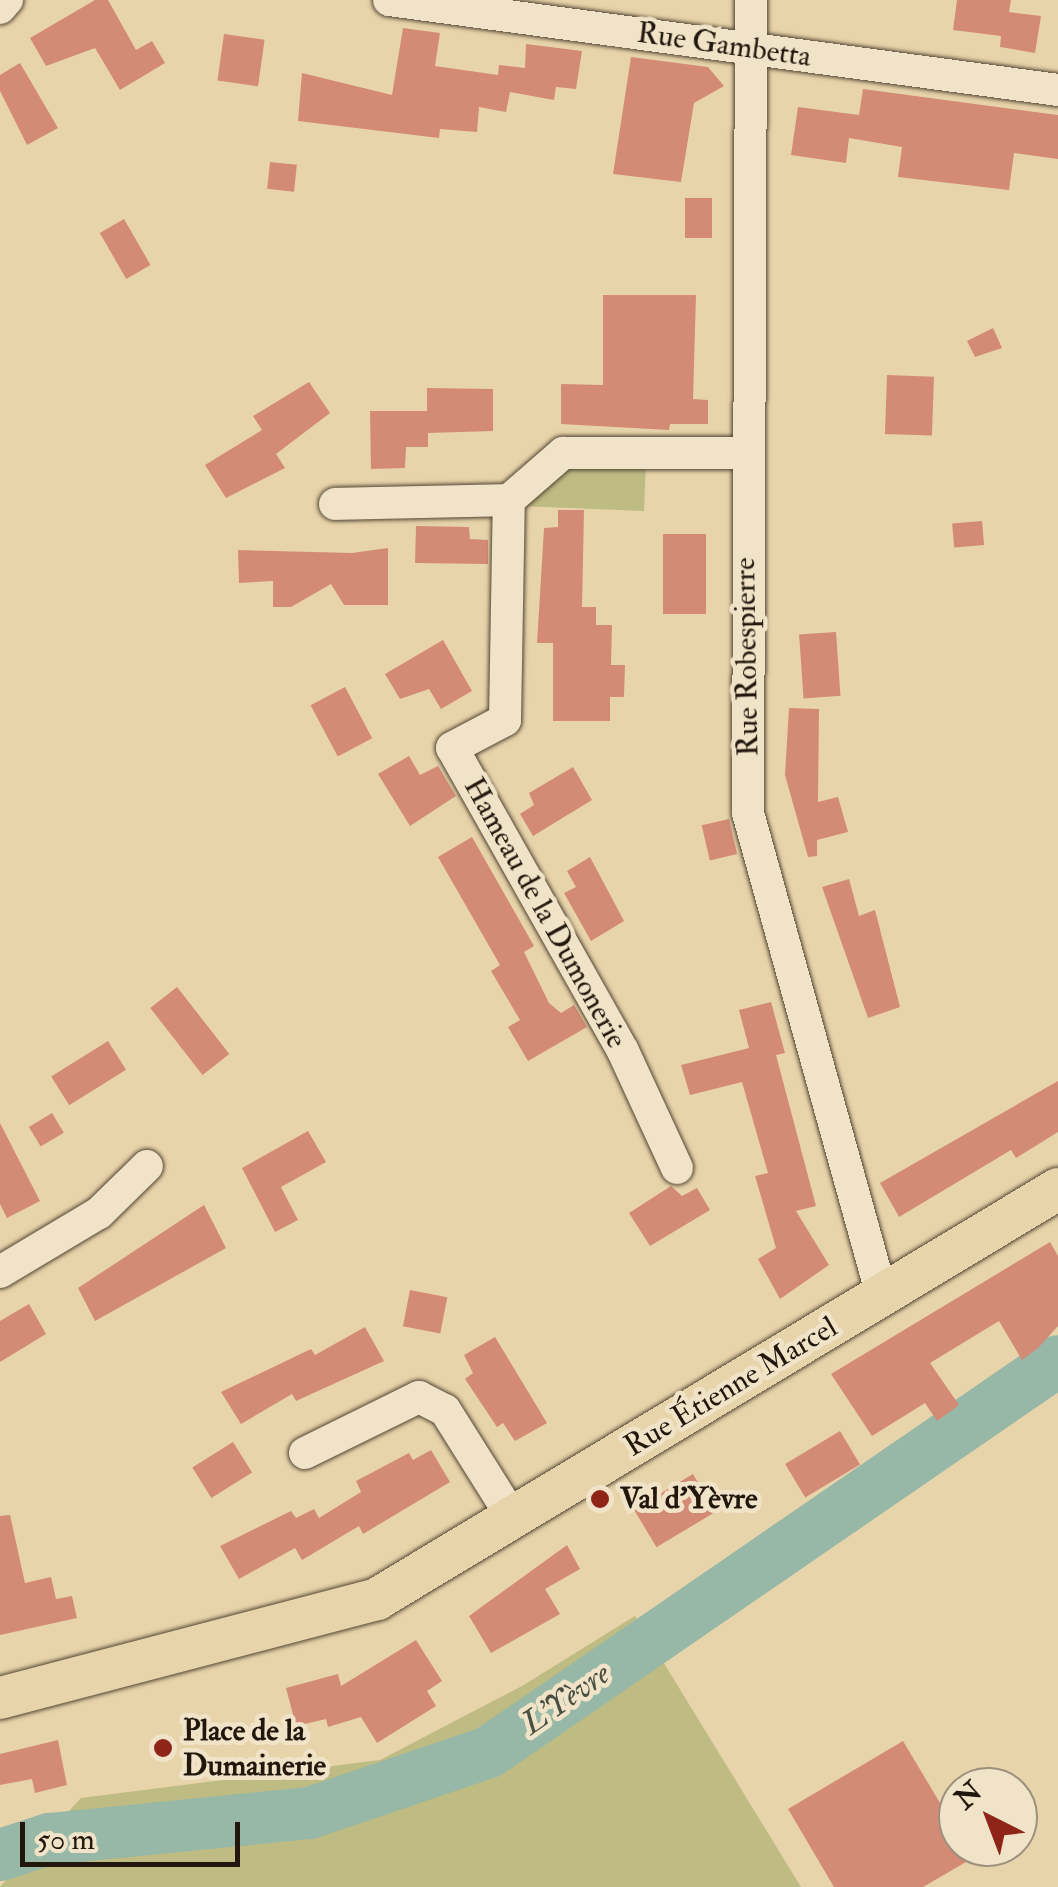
<!DOCTYPE html>
<meta charset="utf-8">
<style>
body{margin:0}
#map{position:relative;width:1058px;height:1887px;overflow:hidden;background:#e8d4aa;font-family:"IM FELL Double Pica",serif}
div>[style]{position:absolute}
[style*='--x']{left:calc(var(--x)*1px);top:calc(var(--y)*1px);width:calc(var(--w)*1px);rotate:calc(var(--a)*1deg)}
.green>*{inset:0;background:#bebb83}
.river>*{height:52px;margin:-26px;padding:0 26px;transform-origin:26px;border-radius:26px;background:#97b8a7}
.building>*{inset:0;background:#d48b75;transform-origin:0 0}
.roads{filter:drop-shadow(0 0 2px #534634) drop-shadow(0 0 2px #534634)}
.minor>*{height:32px;margin:-16px;padding:0 16px;transform-origin:16px;border-radius:16px;background:#f0e3c8}
.major>*{height:42px;margin:-21px;padding:0 21px;transform-origin:21px;border-radius:21px;background:#e8d4aa}
.dots>*{width:28px;height:28px;translate:-50% -50%;box-sizing:border-box;border:5px solid #f0e3c8;border-radius:50%}
span{translate:-50% -50%;white-space:nowrap;text-align:center;line-height:1.15;-webkit-text-stroke:9px #f0e3c8;paint-order:stroke}
.street-label{font-size:30px;color:#21170d}
.poi-label{font-size:30px;color:#21170d;font-weight:700}
.left{translate:0 -50%;text-align:left}
.water-label{font-size:32px;color:#4a4f43;font-style:italic}
.north{position:absolute;left:938px;top:1767px;width:100px;height:100px;box-sizing:border-box;background:#f0e3c8;border:2px solid #9d917d;border-radius:50%;rotate:318deg;font-size:28px;font-weight:700;line-height:40px;text-align:center;color:#21170d}
.north::after{content:'';display:block;margin:auto;width:35px;height:45px;background:#8f2418;clip-path:polygon(50% 0,100% 100%,50% 72%,0 100%)}
.scale{position:absolute;left:20px;top:1822px;width:220px;height:45px;box-sizing:border-box;border:5px solid #21170d;border-top:0;padding-left:12px;font-size:30px;line-height:35px;white-space:nowrap;color:#21170d;-webkit-text-stroke:8px #f0e3c8;paint-order:stroke}
</style>
<div id="map">
<div class="green">
<i style="clip-path:polygon(646px 461px,644px 511px,521px 506px,561px 463px)"></i>
<i style="clip-path:polygon(635px 1616px,801px 1887px,0 1887px,81px 1798px,380px 1760px,522px 1686px)"></i>
</div>
<div class="river">
<i style="--x:0;--y:1855;--w:52;--a:-18.1"></i>
<i style="--x:49;--y:1839;--w:262;--a:-5.7"></i>
<i style="--x:310;--y:1813;--w:189;--a:-18.8"></i>
<i style="--x:489;--y:1752;--w:690;--a:-34.5"></i>
</div>
<div class="building">
<i style="clip-path:polygon(95px 0,108px 0,136px 50px,152px 41px,165px 63px,120px 90px,95px 48px,46px 66px,30px 38px)"></i>
<i style="clip-path:polygon(957px 0,1011px 0,1009px 12px,1041px 16px,1035px 53px,1000px 47px,1001px 36px,953px 30px)"></i>
<i style="clip-path:polygon(403px 28px,440px 33px,435px 66px,498px 75px,499px 65px,525px 68px,526px 44px,582px 51px,576px 89px,556px 87px,554px 100px,510px 92px,506px 112px,479px 107px,477px 132px,440px 129px,439px 138px,298px 121px,302px 73px,392px 95px)"></i>
<i style="left:224px;top:34px;width:41px;height:47px;rotate:8deg"></i>
<i style="clip-path:polygon(631px 57px,708px 67px,724px 86px,694px 103px,681px 182px,613px 174px)"></i>
<i style="clip-path:polygon(20px 63px,58px 128px,27px 145px,0 91px,0 75px)"></i>
<i style="clip-path:polygon(863px 89px,1058px 115px,1058px 159px,1014px 153px,1009px 190px,898px 177px,902px 147px,849px 138px,846px 163px,791px 155px,798px 107px,859px 115px)"></i>
<i style="left:270px;top:162px;width:27px;height:27px;rotate:6deg"></i>
<i style="left:685px;top:198px;width:27px;height:40px"></i>
<i style="left:124px;top:219px;width:53px;height:28px;rotate:60deg"></i>
<i style="clip-path:polygon(603px 295px,696px 295px,693px 399px,708px 400px,708px 424px,670px 424px,669px 430px,561px 424px,561px 384px,603px 385px)"></i>
<i style="clip-path:polygon(993px 328px,1002px 348px,975px 357px,967px 341px)"></i>
<i style="left:887px;top:375px;width:47px;height:59px;rotate:2deg"></i>
<i style="clip-path:polygon(309px 382px,330px 413px,276px 454px,285px 468px,226px 498px,205px 465px,262px 430px,253px 416px)"></i>
<i style="clip-path:polygon(427px 388px,493px 389px,493px 431px,428px 433px,428px 447px,406px 447px,405px 468px,371px 469px,370px 411px,427px 411px)"></i>
<i style="clip-path:polygon(558px 510px,584px 510px,582px 607px,596px 607px,596px 625px,612px 625px,611px 665px,625px 665px,624px 697px,610px 697px,610px 721px,553px 721px,553px 643px,537px 643px,544px 528px,558px 527px)"></i>
<i style="left:982px;top:521px;width:24px;height:30px;rotate:85deg"></i>
<i style="clip-path:polygon(416px 526px,469px 527px,470px 539px,488px 540px,488px 564px,415px 563px)"></i>
<i style="left:663px;top:534px;width:43px;height:80px"></i>
<i style="clip-path:polygon(388px 548px,388px 605px,344px 605px,331px 584px,291px 607px,273px 607px,273px 581px,239px 583px,238px 550px,352px 553px)"></i>
<i style="left:836px;top:632px;width:64px;height:37px;rotate:86deg"></i>
<i style="clip-path:polygon(443px 640px,472px 691px,441px 709px,429px 689px,400px 699px,385px 674px)"></i>
<i style="left:345px;top:687px;width:58px;height:39px;rotate:62deg"></i>
<i style="clip-path:polygon(789px 708px,819px 709px,818px 802px,838px 797px,848px 832px,817px 840px,817px 856px,808px 857px,785px 775px)"></i>
<i style="clip-path:polygon(409px 756px,420px 775px,438px 766px,456px 796px,410px 826px,378px 774px)"></i>
<i style="clip-path:polygon(573px 767px,592px 800px,533px 836px,520px 814px,534px 805px,529px 793px)"></i>
<i style="left:729px;top:819px;width:36px;height:28px;rotate:77deg"></i>
<i style="clip-path:polygon(472px 837px,534px 946px,524px 952px,549px 1003px,561px 1013px,574px 1005px,587px 1027px,528px 1061px,508px 1027px,520px 1020px,491px 971px,500px 965px,438px 857px)"></i>
<i style="clip-path:polygon(590px 857px,624px 921px,591px 941px,564px 893px,576px 887px,567px 871px)"></i>
<i style="clip-path:polygon(849px 879px,859px 916px,875px 910px,900px 1007px,868px 1018px,822px 887px)"></i>
<i style="left:177px;top:987px;width:85px;height:34px;rotate:52deg"></i>
<i style="clip-path:polygon(771px 1002px,785px 1053px,776px 1055px,816px 1206px,796px 1211px,829px 1265px,780px 1299px,758px 1259px,776px 1248px,755px 1176px,768px 1173px,742px 1082px,690px 1095px,681px 1065px,749px 1048px,739px 1010px)"></i>
<i style="left:108px;top:1041px;width:34px;height:67px;rotate:58deg"></i>
<i style="clip-path:polygon(1058px 1081px,1058px 1132px,1016px 1158px,1011px 1150px,899px 1217px,880px 1183px)"></i>
<i style="left:52px;top:1113px;width:23px;height:27px;rotate:59deg"></i>
<i style="clip-path:polygon(0 1123px,40px 1201px,7px 1218px,0 1204px)"></i>
<i style="clip-path:polygon(308px 1131px,326px 1162px,281px 1187px,298px 1220px,275px 1232px,242px 1168px)"></i>
<i style="clip-path:polygon(671px 1186px,682px 1196px,697px 1188px,710px 1210px,650px 1246px,629px 1213px)"></i>
<i style="clip-path:polygon(204px 1205px,226px 1248px,95px 1321px,78px 1288px)"></i>
<i style="clip-path:polygon(1050px 1242px,1058px 1256px,1058px 1326px,1038px 1348px,1022px 1360px,999px 1321px,930px 1363px,959px 1405px,937px 1421px,925px 1403px,872px 1436px,831px 1374px)"></i>
<i style="left:410px;top:1290px;width:38px;height:37px;rotate:11deg"></i>
<i style="clip-path:polygon(29px 1304px,46px 1334px,0 1362px,0 1321px)"></i>
<i style="clip-path:polygon(365px 1327px,384px 1361px,296px 1401px,292px 1394px,241px 1424px,221px 1392px,311px 1349px,315px 1355px)"></i>
<i style="clip-path:polygon(495px 1337px,547px 1423px,515px 1441px,503px 1423px,497px 1427px,465px 1379px,473px 1373px,464px 1355px)"></i>
<i style="left:840px;top:1431px;width:39px;height:64px;rotate:59deg"></i>
<i style="left:233px;top:1442px;width:36px;height:48px;rotate:58deg"></i>
<i style="clip-path:polygon(431px 1450px,450px 1482px,363px 1534px,359px 1526px,302px 1560px,295px 1548px,239px 1579px,220px 1546px,291px 1511px,296px 1518px,314px 1509px,319px 1518px,361px 1492px,356px 1481px,409px 1453px,413px 1460px)"></i>
<i style="left:693px;top:1474px;width:44px;height:69px;rotate:59deg"></i>
<i style="clip-path:polygon(10px 1515px,25px 1583px,51px 1577px,56px 1599px,72px 1596px,77px 1618px,0 1635px,0 1516px)"></i>
<i style="clip-path:polygon(567px 1545px,580px 1569px,545px 1589px,560px 1614px,491px 1653px,469px 1616px)"></i>
<i style="clip-path:polygon(416px 1640px,442px 1681px,427px 1691px,436px 1706px,377px 1743px,361px 1717px,328px 1727px,326px 1719px,296px 1726px,286px 1688px,338px 1674px,341px 1686px)"></i>
<i style="clip-path:polygon(58px 1740px,67px 1785px,35px 1793px,32px 1779px,0 1785px,0 1754px)"></i>
<i style="clip-path:polygon(903px 1741px,958px 1833px,958px 1847px,973px 1858px,923px 1887px,834px 1887px,788px 1809px)"></i>
</div>
<div class="roads">
<div class="minor">
<i style="--x:389;--y:0;--w:675;--a:7.66"></i>
<i style="--x:751;--y:0;--w:813;--a:90.21"></i>
<i style="--x:748;--y:813;--w:501;--a:74.49"></i>
<i style="--x:0;--y:8;--w:11;--a:-49"></i>
<i style="--x:335;--y:504;--w:174;--a:-1.3"></i>
<i style="--x:677;--y:1168;--w:129;--a:-114.8"></i>
<i style="--x:623;--y:1051;--w:348;--a:-119.4"></i>
<i style="--x:452;--y:748;--w:60;--a:-27.8"></i>
<i style="--x:505;--y:720;--w:220;--a:-89"></i>
<i style="--x:509;--y:500;--w:72;--a:-41"></i>
<i style="--x:563;--y:453;--w:182;--a:0"></i>
<i style="--x:0;--y:1272;--w:115;--a:-30.8"></i>
<i style="--x:99;--y:1213;--w:67;--a:-44.4"></i>
<i style="--x:305;--y:1453;--w:127;--a:-26.2"></i>
<i style="--x:419;--y:1397;--w:29;--a:27"></i>
<i style="--x:445;--y:1410;--w:130;--a:57.9"></i>
</div>
<div class="major">
<i style="--x:0;--y:1698;--w:390;--a:-14.7"></i>
<i style="--x:377;--y:1599;--w:795;--a:-31.05"></i>
</div>
</div>
<div class="dots">
<i style="left:600px;top:1499px;background:#8f2418"></i>
<i style="left:163px;top:1748px;background:#8f2418"></i>
</div>
<div class="street-label">
<span style="left:724px;top:45px;rotate:8deg">Rue Gambetta</span>
<span style="left:747px;top:657px;rotate:-91deg">Rue Robespierre</span>
<span style="left:545px;top:913px;rotate:61deg">Hameau de la Dumonerie</span>
<span style="left:731px;top:1387px;rotate:-31deg">Rue Étienne Marcel</span>
</div>
<div class="poi-label">
<span class="left" style="left:620px;top:1499px">Val d'Yèvre</span>
<span class="left" style="left:183px;top:1748px">Place de la<br>Dumainerie</span>
</div>
<div class="water-label">
<span style="left:566px;top:1699px;rotate:-35deg">L'Yèvre</span>
</div>
<div class="north">N</div>
<div class="scale">50 m</div>
</div>
